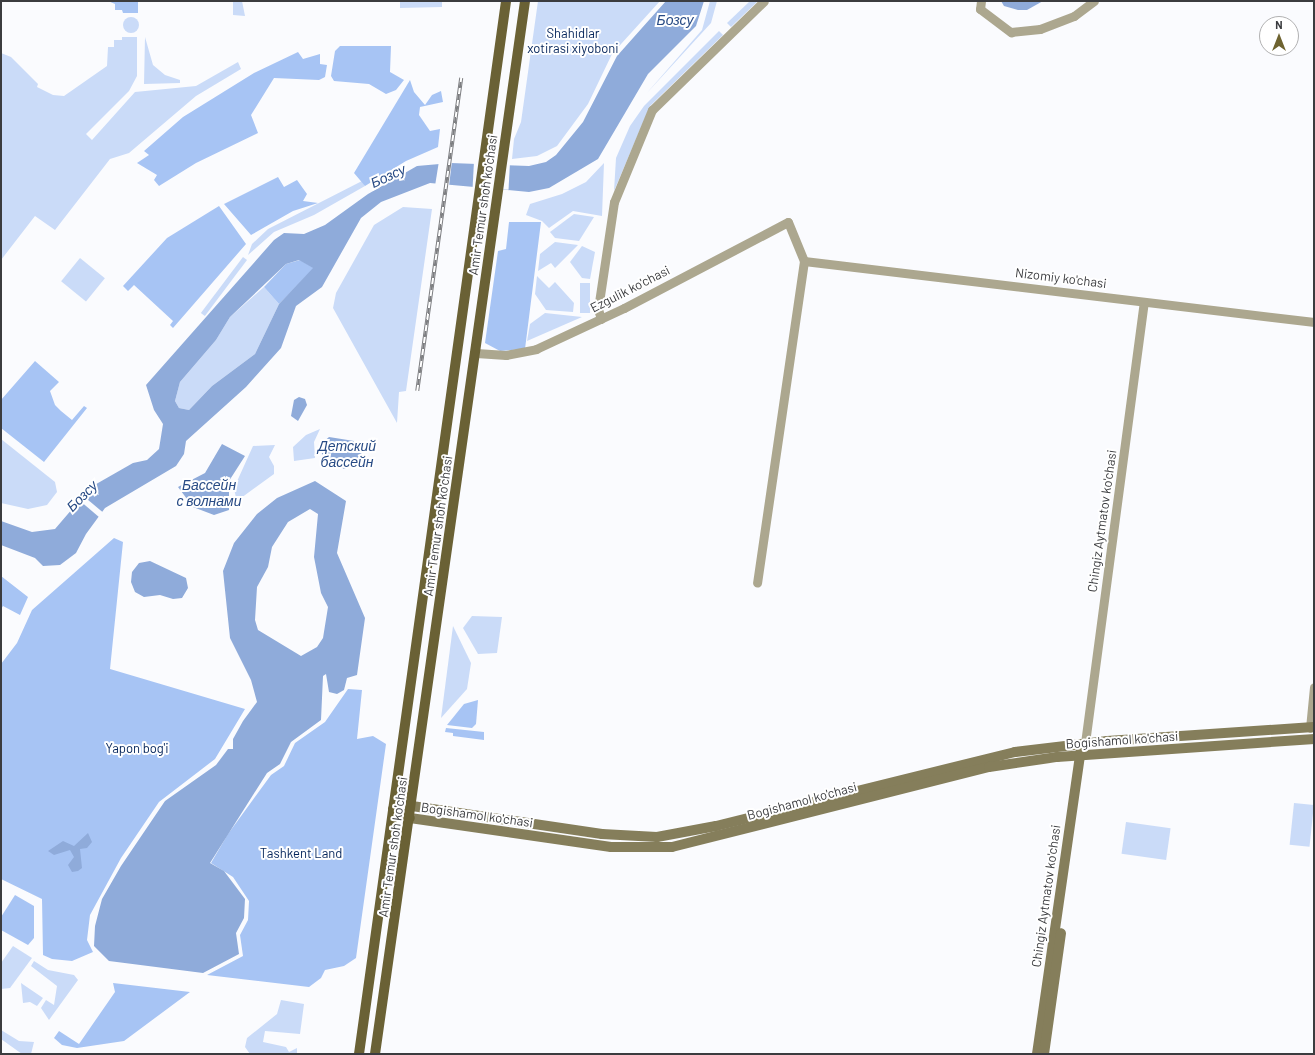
<!DOCTYPE html>
<meta charset="utf-8">
<style>
body{margin:0}
#map{position:relative;width:1315px;height:1055px;overflow:hidden;background:#fafbfe;font-family:Barlow,sans-serif}
div>[style]{position:absolute}
[style*='--x']{left:calc(var(--x)*1px);top:calc(var(--y)*1px);width:calc(var(--w)*1px);rotate:calc(var(--a)*1deg)}
.green>*{inset:0;background:#cadbf8;transform-origin:0 0}
.round{border-radius:50%}
.forest>*{inset:0;background:#a7c4f4}
.water>*{inset:0;background:#8fabda}
.pier>*{inset:0;background:#fafbfe;transform-origin:0 0}
.tertiary>*{height:9px;margin:-4.5px;padding:0 4.5px;transform-origin:4.5px;border-radius:4.5px;background:#aca78f}
.secondary>*{height:10px;margin:-5px;padding:0 5px;transform-origin:5px;border-radius:5px;background:#857e5b}
.primary>*{height:10px;margin:-5px;padding:0 5px;transform-origin:5px;border-radius:5px;background:#6a6135}
.rail>*{height:3.5px;margin-top:-1.75px;transform-origin:0;background:repeating-linear-gradient(90deg,#fff 0 6px,#7d7e81 0 12px);box-sizing:border-box;border-block:1px solid #7d7e81}
span{translate:-50% -50%;white-space:nowrap;text-align:center;line-height:1.15;-webkit-text-stroke:4px #fff;paint-order:stroke}
.park-label{font-size:13px;color:#05255b}
.street-label{font-size:13px;color:#3b3c3f}
.water-label{font-size:14px;color:#284b85;font-style:italic}
.frame{position:absolute;inset:0;border:2px solid #3b3c3f;pointer-events:none}
.north{position:absolute;left:1259px;top:16px;width:40px;height:40px;box-sizing:border-box;background:#fff;border:1px solid #b1b1b2;border-radius:50%;rotate:0deg;font-size:11px;font-weight:700;line-height:16px;text-align:center;color:#3b3c3f}
.north::after{content:'';display:block;margin:auto;width:14px;height:18px;background:#6e6330;clip-path:polygon(50% 0,100% 100%,50% 72%,0 100%)}
</style>
<div id="map">
<div class="green">
<i style="clip-path:polygon(233px 1px,242px 1px,245px 16px,233px 15px)"></i>
<i style="clip-path:polygon(400px 1px,442px 1px,442px 7px,400px 8px)"></i>
<i style="clip-path:polygon(538px 1px,660px 1px,612px 54px,588px 104px,557px 146px,537px 156px,512px 159px,514px 139px,521px 122px)"></i>
<i style="clip-path:polygon(710px 1px,717px 1px,711px 23px,646px 94px,702px 30px)"></i>
<i style="clip-path:polygon(750px 1px,758px 1px,731px 27px,727px 23px)"></i>
<i class="round" style="left:123px;top:17px;width:16px;height:16px"></i>
<i style="clip-path:polygon(719px 31px,723px 35px,650px 106px,614px 191px,616px 158px,630px 126px,644px 106px)"></i>
<i style="clip-path:polygon(122px 37px,137px 37px,137px 76px,129px 91px,86px 134px,92px 140px,135px 92px,196px 86px,238px 62px,241px 69px,196px 96px,129px 153px,110px 159px,55px 230px,35px 216px,1px 260px,1px 53px,11px 57px,38px 84px,37px 87px,53px 95px,64px 96px,107px 66px,108px 47px,114px 47px,114px 40px,122px 40px)"></i>
<i style="clip-path:polygon(145px 37px,153px 65px,165px 75px,180px 80px,180px 83px,144px 84px)"></i>
<i style="clip-path:polygon(604px 163px,602px 216px,573px 211px,549px 228px,542px 221px,526px 215px,530px 204px,562px 194px,586px 182px)"></i>
<i style="clip-path:polygon(362px 181px,365px 186px,314px 215px,274px 232px,248px 255px,252px 244px,268px 229px)"></i>
<i style="clip-path:polygon(403px 207px,432px 209px,406px 391px,399px 392px,397px 423px,333px 308px,336px 293px,374px 225px)"></i>
<i style="clip-path:polygon(574px 214px,594px 217px,579px 241px,555px 238px,550px 232px)"></i>
<i style="clip-path:polygon(555px 242px,578px 245px,555px 268px,551px 263px,538px 271px,540px 254px)"></i>
<i style="clip-path:polygon(582px 246px,595px 252px,590px 279px,582px 278px,570px 262px)"></i>
<i style="left:243px;top:257px;width:5px;height:70px;rotate:37deg"></i>
<i style="left:80px;top:258px;width:32px;height:30px;rotate:39deg"></i>
<i style="clip-path:polygon(537px 276px,549px 288px,555px 282px,574px 303px,573px 312px,546px 310px,535px 294px)"></i>
<i style="left:580px;top:283px;width:10px;height:30px"></i>
<i style="clip-path:polygon(264px 287px,279px 304px,255px 354px,212px 386px,189px 410px,179px 408px,175px 401px,180px 382px,216px 340px,230px 317px)"></i>
<i style="clip-path:polygon(545px 313px,582px 317px,527px 341px,530px 324px)"></i>
<i style="clip-path:polygon(320px 429px,314px 442px,315px 458px,294px 461px,293px 447px,306px 435px)"></i>
<i style="clip-path:polygon(1px 439px,55px 482px,57px 492px,47px 505px,28px 509px,1px 503px)"></i>
<i style="clip-path:polygon(275px 445px,269px 457px,274px 466px,274px 474px,241px 498px,236px 498px,234px 488px,253px 446px)"></i>
<i style="clip-path:polygon(472px 616px,502px 617px,497px 653px,478px 654px,463px 628px)"></i>
<i style="clip-path:polygon(453px 626px,471px 663px,467px 689px,441px 718px)"></i>
<i style="left:1294px;top:803px;width:20px;height:42px;rotate:6deg"></i>
<i style="left:1126px;top:822px;width:45px;height:32px;rotate:8deg"></i>
<i style="clip-path:polygon(13px 946px,32px 958px,10px 988px,1px 989px,1px 963px)"></i>
<i style="clip-path:polygon(34px 961px,48px 970px,74px 975px,78px 980px,49px 1020px,41px 1008px,46px 1000px,54px 1005px,57px 986px,31px 966px)"></i>
<i style="clip-path:polygon(21px 983px,43px 998px,37px 1006px,30px 1002px,23px 1003px)"></i>
<i style="clip-path:polygon(281px 1000px,304px 1004px,300px 1034px,265px 1031px,263px 1042px,286px 1047px,289px 1052px,297px 1048px,297px 1054px,250px 1054px,245px 1047px,247px 1038px,277px 1014px)"></i>
<i style="clip-path:polygon(1px 1030px,19px 1041px,34px 1042px,31px 1054px,22px 1054px,1px 1039px)"></i>
</div>
<div class="forest">
<i style="clip-path:polygon(108px 1px,138px 1px,138px 13px,123px 13px,122px 10px,115px 10px,115px 4px)"></i>
<i style="clip-path:polygon(340px 46px,391px 46px,390px 72px,404px 80px,396px 90px,386px 94px,369px 84px,334px 81px,331px 76px,335px 51px)"></i>
<i style="clip-path:polygon(298px 52px,303px 59px,320px 54px,320px 64px,327px 65px,325px 77px,319px 80px,274px 78px,251px 115px,258px 133px,196px 163px,159px 186px,154px 180px,157px 175px,137px 163px,149px 155px,144px 151px,183px 117px,254px 73px)"></i>
<i style="clip-path:polygon(410px 80px,414px 92px,425px 105px,432px 95px,441px 91px,443px 102px,420px 107px,419px 115px,430px 131px,440px 129px,438px 147px,406px 161px,365px 186px,354px 173px)"></i>
<i style="clip-path:polygon(278px 177px,284px 187px,297px 180px,307px 194px,303px 201px,318px 203px,293px 211px,251px 235px,224px 204px)"></i>
<i style="clip-path:polygon(219px 206px,246px 244px,173px 328px,170px 325px,173px 321px,134px 285px,128px 291px,123px 286px,167px 238px)"></i>
<i style="clip-path:polygon(509px 222px,541px 222px,525px 349px,500px 351px,485px 343px,498px 251px,506px 249px)"></i>
<i style="clip-path:polygon(300px 260px,314px 268px,279px 304px,264px 287px,286px 264px)"></i>
<i style="clip-path:polygon(35px 361px,59px 382px,50px 391px,55px 405px,61px 411px,72px 420px,84px 406px,87px 408px,44px 462px,1px 428px,1px 400px)"></i>
<i style="clip-path:polygon(114px 538px,123px 542px,110px 669px,245px 709px,215px 759px,159px 802px,121px 858px,90px 915px,87px 940px,93px 952px,72px 961px,52px 959px,43px 955px,42px 899px,1px 879px,1px 664px,17px 643px,32px 610px)"></i>
<i style="clip-path:polygon(1px 576px,28px 597px,20px 615px,3px 606px,1px 609px)"></i>
<i style="clip-path:polygon(348px 689px,362px 690px,357px 739px,373px 736px,386px 744px,356px 958px,344px 966px,325px 970px,321px 978px,309px 987px,207px 975px,243px 956px,240px 935px,248px 920px,249px 901px,233px 877px,211px 863px,228px 834px,271px 775px,284px 766px,295px 743px,325px 722px)"></i>
<i style="clip-path:polygon(478px 700px,476px 724px,472px 728px,447px 725px,464px 704px)"></i>
<i style="clip-path:polygon(446px 728px,484px 732px,484px 740px,453px 736px,453px 733px,445px 732px)"></i>
<i style="clip-path:polygon(15px 895px,34px 906px,34px 938px,28px 945px,1px 930px,1px 917px)"></i>
<i style="clip-path:polygon(113px 983px,190px 992px,124px 1041px,77px 1048px,62px 1045px,54px 1038px,59px 1031px,79px 1044px,115px 992px)"></i>
</div>
<div class="water">
<i style="clip-path:polygon(evenodd,666px 1px,704px 1px,696px 26px,648px 74px,598px 159px,549px 188px,529px 192px,430px 183px,381px 202px,361px 218px,322px 287px,296px 306px,281px 348px,246px 387px,186px 441px,184px 454px,176px 466px,105px 508px,86px 534px,76px 553px,60px 565px,43px 566px,35px 558px,1px 545px,1px 521px,32px 532px,55px 529px,91px 487px,133px 463px,147px 460px,159px 449px,163px 424px,154px 410px,146px 385px,274px 240px,284px 233px,304px 234px,325px 225px,368px 194px,417px 166px,451px 163px,529px 166px,546px 162px,556px 155px,583px 122px,617px 56px,666px 1px,299px 260px,313px 268px,279px 304px,255px 354px,212px 386px,189px 410px,179px 408px,175px 401px,180px 382px,216px 340px,230px 317px,286px 264px,299px 260px)"></i>
<i style="clip-path:polygon(1001px 1px,1043px 1px,1027px 10px,1018px 10px,1004px 6px)"></i>
<i style="clip-path:polygon(299px 397px,305px 399px,307px 405px,298px 421px,291px 416px,294px 400px)"></i>
<i style="clip-path:polygon(329px 437px,354px 441px,362px 454px,358px 464px,344px 469px,322px 454px,321px 444px)"></i>
<i style="clip-path:polygon(222px 444px,245px 456px,229px 481px,229px 510px,214px 515px,193px 507px,178px 487px,205px 473px)"></i>
<i style="clip-path:polygon(evenodd,315px 481px,346px 501px,337px 553px,365px 618px,357px 675px,347px 678px,344px 690px,337px 694px,329px 692px,326px 674px,323px 676px,321px 720px,291px 742px,280px 764px,267px 773px,210px 863px,224px 871px,245px 899px,244px 918px,236px 933px,239px 954px,203px 973px,109px 961px,94px 946px,95px 926px,102px 899px,121px 866px,165px 801px,216px 765px,228px 749px,233px 749px,233px 739px,243px 721px,257px 702px,251px 680px,230px 638px,223px 571px,234px 543px,257px 514px,277px 498px,315px 481px,310px 509px,318px 514px,314px 557px,321px 593px,328px 607px,323px 638px,317px 647px,301px 656px,258px 630px,255px 620px,257px 587px,268px 567px,272px 547px,288px 522px,310px 509px)"></i>
<i style="clip-path:polygon(150px 561px,186px 578px,188px 588px,182px 598px,173px 599px,160px 595px,144px 597px,135px 592px,131px 582px,132px 572px,139px 563px)"></i>
<i style="clip-path:polygon(88px 833px,92px 842px,87px 848px,80px 849px,82px 868px,78px 871px,72px 872px,68px 865px,74px 857px,70px 850px,54px 855px,48px 851px,63px 841px,74px 846px)"></i>
</div>
<div class="pier">
<i style="clip-path:polygon(439px 161px,452px 161px,449px 186px,435px 186px)"></i>
<i style="left:474px;top:161px;width:36px;height:27px;rotate:3deg"></i>
<i style="left:81px;top:494px;width:30px;height:6px;rotate:40deg"></i>
</div>
<div class="tertiary">
<i style="--x:981;--y:1;--w:8;--a:97"></i>
<i style="--x:980;--y:9;--w:39;--a:37"></i>
<i style="--x:1011;--y:32;--w:29;--a:-6"></i>
<i style="--x:1040;--y:29;--w:36;--a:-21"></i>
<i style="--x:1074;--y:16;--w:25;--a:-37"></i>
<i style="--x:804;--y:261;--w:514;--a:6.82"></i>
<i style="--x:601;--y:319;--w:10;--a:-107"></i>
<i style="--x:598;--y:309;--w:108;--a:-81.5"></i>
<i style="--x:614;--y:202;--w:100;--a:-67.6"></i>
<i style="--x:652;--y:110;--w:156;--a:-44.2"></i>
<i style="--x:476;--y:353;--w:30;--a:4"></i>
<i style="--x:506;--y:355;--w:31;--a:-11"></i>
<i style="--x:536;--y:349;--w:97;--a:-25"></i>
<i style="--x:624;--y:308;--w:185;--a:-27.7"></i>
<i style="--x:788;--y:222;--w:42;--a:67.7"></i>
<i style="--x:804;--y:261;--w:325;--a:98.3"></i>
<i style="--x:1310;--y:728;--w:41;--a:-84.4"></i>
<i style="--x:1085;--y:743;--w:445;--a:-82.4"></i>
</div>
<div class="secondary">
<i style="--x:412;--y:806;--w:192;--a:8.4"></i>
<i style="--x:602;--y:834;--w:55;--a:3.1"></i>
<i style="--x:657;--y:837;--w:60;--a:-10.6"></i>
<i style="--x:716;--y:826;--w:308;--a:-13.9"></i>
<i style="--x:1015;--y:752;--w:93;--a:-6.8"></i>
<i style="--x:1107;--y:741;--w:207;--a:-3.9"></i>
<i style="--x:410;--y:818;--w:203;--a:8.2"></i>
<i style="--x:611;--y:847;--w:61;--a:0"></i>
<i style="--x:672;--y:847;--w:327;--a:-14.2"></i>
<i style="--x:989;--y:767;--w:69;--a:-8.4"></i>
<i style="--x:1057;--y:757;--w:258;--a:-4"></i>
<i style="--x:1037;--y:1054;--w:307;--a:-81.8"></i>
<i style="--x:1044;--y:1054;--w:122;--a:-82"></i>
</div>
<div class="primary">
<i style="--x:393;--y:809;--w:19;--a:28"></i>
<i style="--x:359;--y:1054;--w:1063;--a:-82.05"></i>
<i style="--x:375;--y:1054;--w:1064;--a:-81.89"></i>
</div>
<div class="rail">
<i style="--x:417;--y:391;--w:316;--a:-82"></i>
</div>
<div class="park-label">
<span style="left:573px;top:41px">Shahidlar<br>xotirasi xiyoboni</span>
<span style="left:137px;top:748px">Yapon bog'i</span>
<span style="left:301px;top:853px">Tashkent Land</span>
</div>
<div class="street-label">
<span style="left:483px;top:205px;rotate:-82deg">Amir Temur shoh ko'chasi</span>
<span style="left:1061px;top:278px;rotate:7deg">Nizomiy ko'chasi</span>
<span style="left:630px;top:289px;rotate:-27deg">Ezgulik ko'chasi</span>
<span style="left:1102px;top:521px;rotate:-82deg">Chingiz Aytmatov ko'chasi</span>
<span style="left:438px;top:526px;rotate:-82deg">Amir Temur shoh ko'chasi</span>
<span style="left:1122px;top:740px;rotate:-4deg">Bogishamol ko'chasi</span>
<span style="left:802px;top:801px;rotate:-15deg">Bogishamol ko'chasi</span>
<span style="left:477px;top:815px;rotate:8deg">Bogishamol ko'chasi</span>
<span style="left:393px;top:847px;rotate:-82deg">Amir Temur shoh ko'chasi</span>
<span style="left:1046px;top:896px;rotate:-82deg">Chingiz Aytmatov ko'chasi</span>
</div>
<div class="water-label">
<span style="left:675px;top:20px">Бозсу</span>
<span style="left:388px;top:176px;rotate:-25deg">Бозсу</span>
<span style="left:347px;top:454px">Детский<br>бассейн</span>
<span style="left:209px;top:493px">Бассейн<br>с волнами</span>
<span style="left:82px;top:496px;rotate:-45deg">Бозсу</span>
</div>
<div class="frame"></div>
<div class="north">N</div>
</div>
